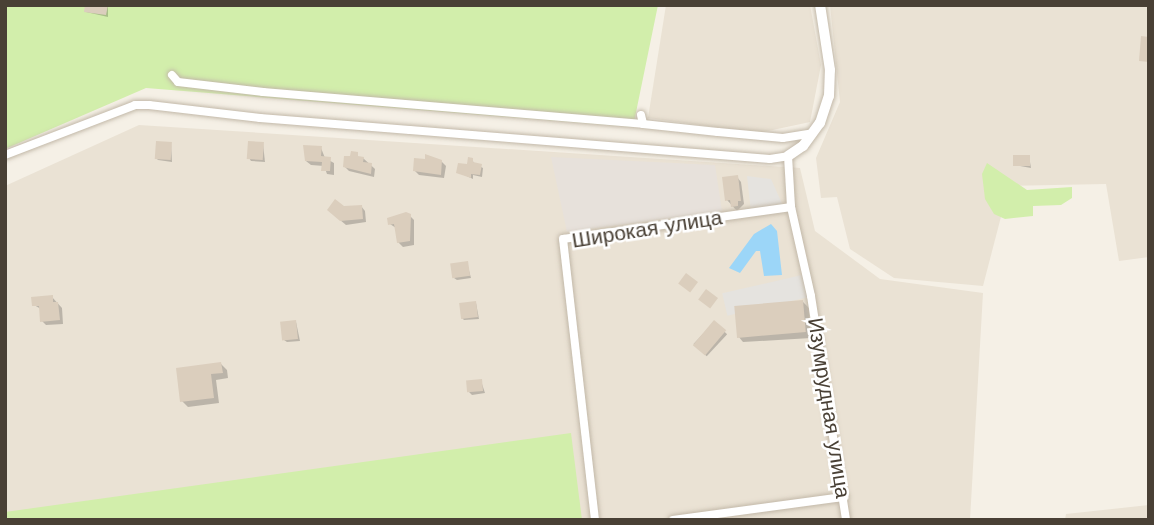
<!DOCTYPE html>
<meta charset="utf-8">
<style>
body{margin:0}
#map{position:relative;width:1154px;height:525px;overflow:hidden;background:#f5f0e6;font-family:"Work Sans",sans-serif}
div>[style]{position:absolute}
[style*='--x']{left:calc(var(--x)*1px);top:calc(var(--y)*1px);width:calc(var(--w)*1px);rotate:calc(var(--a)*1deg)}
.residential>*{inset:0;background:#eae2d4}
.industrial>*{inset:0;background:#e7e1db}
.green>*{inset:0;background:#d2eeab}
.parking>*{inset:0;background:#e5e3df;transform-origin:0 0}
.water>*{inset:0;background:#9cd6f8}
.shadow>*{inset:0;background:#0003;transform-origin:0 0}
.building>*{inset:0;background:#dbcebd;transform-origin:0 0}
.roads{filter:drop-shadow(0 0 2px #c2b8a8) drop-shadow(0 0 2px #c2b8a8)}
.minor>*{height:8px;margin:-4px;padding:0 4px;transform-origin:4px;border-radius:4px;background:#fff}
.tertiary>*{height:10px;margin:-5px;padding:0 5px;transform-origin:5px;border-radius:5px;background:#fff}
span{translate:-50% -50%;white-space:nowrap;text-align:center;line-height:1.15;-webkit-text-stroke:5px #fff;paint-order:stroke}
.street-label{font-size:21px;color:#494035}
.frame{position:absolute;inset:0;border:7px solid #494035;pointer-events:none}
</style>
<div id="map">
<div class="residential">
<i style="clip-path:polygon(666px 5px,810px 5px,821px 65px,810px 122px,759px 133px,648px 118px)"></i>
<i style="clip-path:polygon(830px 5px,1149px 5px,1149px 257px,1119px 261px,1106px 184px,1009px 186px,983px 286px,894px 278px,850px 249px,837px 197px,821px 198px,816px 158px,840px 102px)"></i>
<i style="clip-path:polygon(139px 125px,800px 168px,815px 231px,880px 279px,983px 293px,970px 520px,5px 520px,5px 186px)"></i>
<i style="clip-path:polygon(1149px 505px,1149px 520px,1065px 520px,1066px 514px)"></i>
</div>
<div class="industrial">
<i style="clip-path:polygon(551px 157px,715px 165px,722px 211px,567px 232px)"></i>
</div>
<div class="green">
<i style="clip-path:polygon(5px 5px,658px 5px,633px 127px,146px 88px,5px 149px)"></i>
<i style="clip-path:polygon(987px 163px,1027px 190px,1072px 187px,1072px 198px,1061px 205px,1033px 206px,1033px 216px,1005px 219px,994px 214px,985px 199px,982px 174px)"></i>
<i style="clip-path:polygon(571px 433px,582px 520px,5px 520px,5px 512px)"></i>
</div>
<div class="parking">
<i style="clip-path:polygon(747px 176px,771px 179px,784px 208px,751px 212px)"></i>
<i style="left:806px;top:274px;width:23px;height:86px;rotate:77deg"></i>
</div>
<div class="water">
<i style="clip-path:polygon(771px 224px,777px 231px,782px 275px,764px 276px,760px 251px,756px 251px,740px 273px,729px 268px,754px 234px)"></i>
</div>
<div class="shadow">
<i style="clip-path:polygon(108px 5px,108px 17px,86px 12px)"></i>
<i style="clip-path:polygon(171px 144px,172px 162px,158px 160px,156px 158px)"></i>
<i style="clip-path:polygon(263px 144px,265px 162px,251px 161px,249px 158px)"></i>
<i style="clip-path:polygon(321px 148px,325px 158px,334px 163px,334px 175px,327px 174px,324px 166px,311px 165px,306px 161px)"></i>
<i style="clip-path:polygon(1029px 156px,1031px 168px,1015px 165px)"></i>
<i style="clip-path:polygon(363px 158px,375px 169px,374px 177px,349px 171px,345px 167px)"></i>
<i style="clip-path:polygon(472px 160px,475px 164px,483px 168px,482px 177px,473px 175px,473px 179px,458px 172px)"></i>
<i style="clip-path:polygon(441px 161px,446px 166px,444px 178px,419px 175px,415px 171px)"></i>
<i style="clip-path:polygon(737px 177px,741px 182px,744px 204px,737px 211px,727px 200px)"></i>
<i style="clip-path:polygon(361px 206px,365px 211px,366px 222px,346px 225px,333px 214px)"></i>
<i style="clip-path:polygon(410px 216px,414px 220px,414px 245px,403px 247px,398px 242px,396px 228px,390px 224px)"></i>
<i style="clip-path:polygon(467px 263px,471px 278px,457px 280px,454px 278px)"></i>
<i style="clip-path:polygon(52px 297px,62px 308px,63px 324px,46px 325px,42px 321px,41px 309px,34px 305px)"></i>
<i style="clip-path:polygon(803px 302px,809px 308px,811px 338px,743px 342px,738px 336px)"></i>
<i style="clip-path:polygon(476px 303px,479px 319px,464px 320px,462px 318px)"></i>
<i style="clip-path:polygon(296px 322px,300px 341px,287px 342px,284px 340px)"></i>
<i style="left:714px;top:322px;width:18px;height:30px;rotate:43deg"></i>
<i style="clip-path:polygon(221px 364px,227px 370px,228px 378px,216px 380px,219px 403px,188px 407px,182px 401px)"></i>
<i style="clip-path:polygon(481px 381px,485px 393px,472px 395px,469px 392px)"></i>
</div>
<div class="building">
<i style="clip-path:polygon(85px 5px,108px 5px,106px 15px,84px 12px)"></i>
<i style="clip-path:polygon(1141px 36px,1149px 37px,1149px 62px,1139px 61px)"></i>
<i style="left:156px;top:141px;width:16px;height:18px;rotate:4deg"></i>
<i style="left:248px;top:141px;width:16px;height:18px;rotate:4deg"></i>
<i style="clip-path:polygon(303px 145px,322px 146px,321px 156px,331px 157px,330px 171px,321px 171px,322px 162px,305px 161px)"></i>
<i style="clip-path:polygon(351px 151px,358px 152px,358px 156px,364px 157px,363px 162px,372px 163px,371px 174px,343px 167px,344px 156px,350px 156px)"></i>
<i style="clip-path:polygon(425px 154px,442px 160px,441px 175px,413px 171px,414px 158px,425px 159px)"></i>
<i style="left:1013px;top:155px;width:17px;height:11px"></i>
<i style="clip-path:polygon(468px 157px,473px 158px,473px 162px,482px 164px,480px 175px,471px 174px,471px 178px,456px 173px,458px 163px,467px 164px)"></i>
<i style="clip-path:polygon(738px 175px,741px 201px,738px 201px,738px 206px,731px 207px,730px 200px,725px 201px,722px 177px)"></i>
<i style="clip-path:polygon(335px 199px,344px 206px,362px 205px,363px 219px,340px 221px,327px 210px)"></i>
<i style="clip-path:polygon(406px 212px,411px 214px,410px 241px,397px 243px,394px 224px,388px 225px,387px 218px)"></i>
<i style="left:468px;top:261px;width:15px;height:18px;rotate:82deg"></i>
<i style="left:686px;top:273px;width:15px;height:13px;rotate:37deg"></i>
<i style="left:706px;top:289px;width:15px;height:13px;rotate:37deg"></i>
<i style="clip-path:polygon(53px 295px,53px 302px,58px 302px,60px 320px,40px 322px,39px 306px,32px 306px,31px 297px)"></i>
<i style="left:803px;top:300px;width:32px;height:69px;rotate:85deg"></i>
<i style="left:476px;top:301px;width:16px;height:17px;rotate:83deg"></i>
<i style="left:296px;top:320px;width:19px;height:16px;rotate:84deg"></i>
<i style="left:714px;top:320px;width:16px;height:33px;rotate:40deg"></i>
<i style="clip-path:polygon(221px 362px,223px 373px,211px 374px,214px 398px,180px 402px,176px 368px)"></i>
<i style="left:482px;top:379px;width:12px;height:16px;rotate:85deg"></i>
</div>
<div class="roads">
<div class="minor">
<i style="--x:172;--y:75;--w:9;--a:49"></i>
<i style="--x:178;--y:82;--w:86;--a:6.7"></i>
<i style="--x:263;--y:92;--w:381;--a:4.8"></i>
<i style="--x:641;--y:115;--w:9;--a:77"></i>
<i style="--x:643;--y:124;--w:75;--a:6.1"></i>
<i style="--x:718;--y:132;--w:65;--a:5.3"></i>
<i style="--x:783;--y:138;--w:30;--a:-9"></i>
<i style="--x:5;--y:155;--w:139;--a:-21"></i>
<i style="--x:135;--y:105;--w:14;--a:0"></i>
<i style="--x:149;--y:105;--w:112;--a:6.7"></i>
<i style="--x:260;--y:118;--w:150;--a:4.6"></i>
<i style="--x:410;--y:130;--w:361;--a:4.6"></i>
<i style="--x:770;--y:159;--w:18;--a:-9"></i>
<i style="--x:788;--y:156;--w:51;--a:86.6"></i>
<i style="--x:791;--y:207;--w:230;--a:172"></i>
<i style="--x:563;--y:239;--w:283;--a:83.5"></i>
<i style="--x:791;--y:207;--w:91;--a:77.3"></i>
<i style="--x:811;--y:296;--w:227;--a:81.1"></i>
<i style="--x:673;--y:520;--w:173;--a:-7.7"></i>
</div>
<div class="tertiary">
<i style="--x:788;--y:156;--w:18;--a:-34"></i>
<i style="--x:803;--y:146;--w:29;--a:-54"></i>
<i style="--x:820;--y:123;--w:28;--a:-72"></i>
<i style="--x:829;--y:96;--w:26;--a:-88"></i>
<i style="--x:830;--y:70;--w:66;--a:-98.7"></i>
</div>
</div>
<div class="street-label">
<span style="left:647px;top:229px;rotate:-9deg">Широкая улица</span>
<span style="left:829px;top:408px;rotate:81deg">Изумрудная улица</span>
</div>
<div class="frame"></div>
</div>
